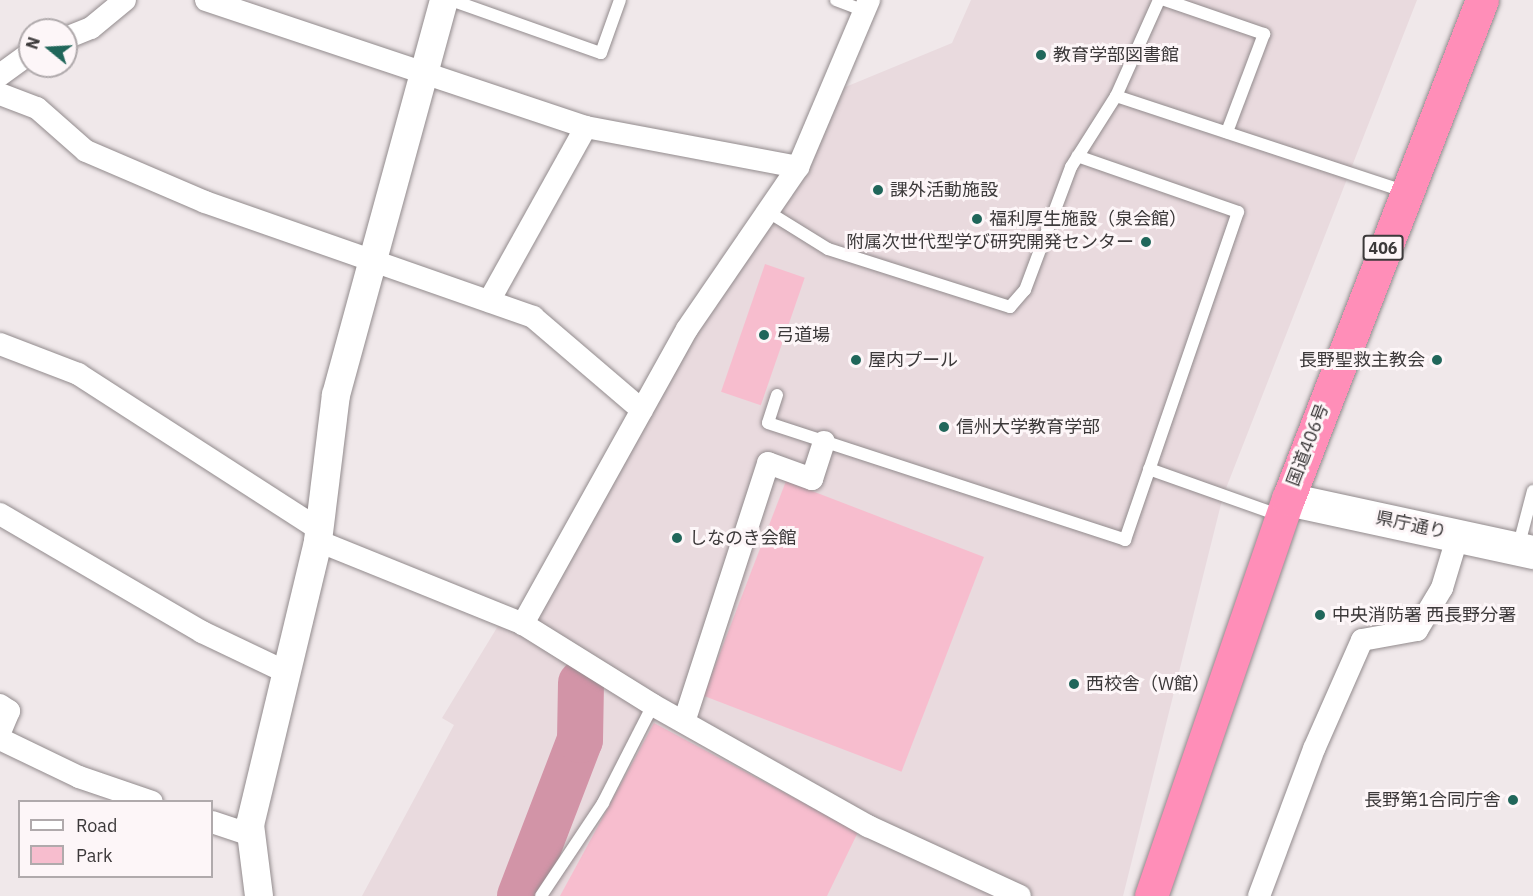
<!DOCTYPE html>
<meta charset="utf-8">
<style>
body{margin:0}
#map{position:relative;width:1533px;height:896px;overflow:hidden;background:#f0e8ea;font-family:"IBM Plex Sans","Noto Sans JP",sans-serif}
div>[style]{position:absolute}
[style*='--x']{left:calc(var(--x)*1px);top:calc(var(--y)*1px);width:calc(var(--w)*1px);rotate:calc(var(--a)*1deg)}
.built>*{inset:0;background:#e9dade}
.green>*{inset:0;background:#f7bdce;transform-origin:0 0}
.river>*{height:46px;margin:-23px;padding:0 23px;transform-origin:23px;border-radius:23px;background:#d294a7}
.roads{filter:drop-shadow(0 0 2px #928b8d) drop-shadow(0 0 2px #928b8d)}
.service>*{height:12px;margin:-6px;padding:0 6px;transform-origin:6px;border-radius:6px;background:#fff}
.minor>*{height:22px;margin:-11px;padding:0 11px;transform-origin:11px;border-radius:11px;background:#fff}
.tertiary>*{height:28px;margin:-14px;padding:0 14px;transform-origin:14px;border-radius:14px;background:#fff}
.secondary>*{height:33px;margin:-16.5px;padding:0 16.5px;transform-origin:16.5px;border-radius:16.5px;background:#fff}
.trunk>*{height:33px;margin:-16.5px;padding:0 16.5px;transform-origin:16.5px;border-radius:16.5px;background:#ff8eb8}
.dots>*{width:16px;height:16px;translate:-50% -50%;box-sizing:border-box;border:3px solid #fdf6f8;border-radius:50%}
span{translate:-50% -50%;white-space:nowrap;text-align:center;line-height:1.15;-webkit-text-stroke:6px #fdf6f8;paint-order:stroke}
.shield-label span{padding:2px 4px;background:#fdf6f8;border:2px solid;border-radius:4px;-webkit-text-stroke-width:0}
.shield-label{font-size:16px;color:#3c393a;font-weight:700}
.poi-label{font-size:18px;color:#3c393a}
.left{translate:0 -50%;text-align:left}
.right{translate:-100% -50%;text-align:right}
.street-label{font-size:18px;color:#3c393a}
.legend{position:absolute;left:18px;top:800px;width:195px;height:78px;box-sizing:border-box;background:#fdf6f8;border:2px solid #b0aaac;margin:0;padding:8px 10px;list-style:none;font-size:18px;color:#3c393a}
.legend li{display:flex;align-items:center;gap:12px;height:30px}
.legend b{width:30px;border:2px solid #b0aaac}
.north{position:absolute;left:18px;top:18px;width:60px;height:60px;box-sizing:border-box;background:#fdf6f8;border:2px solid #b0aaac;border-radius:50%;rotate:288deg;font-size:16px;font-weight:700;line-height:24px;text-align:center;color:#3c393a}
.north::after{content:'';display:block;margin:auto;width:21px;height:27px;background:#20665a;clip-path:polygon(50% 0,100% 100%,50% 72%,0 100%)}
</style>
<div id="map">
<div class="built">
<i style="clip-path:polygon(971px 0,1417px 0,1223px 496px,1123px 896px,362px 896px,454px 725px,442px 718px,501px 621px,524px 633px,678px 358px,843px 88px,952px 43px)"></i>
</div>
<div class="green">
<i style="left:765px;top:264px;width:42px;height:135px;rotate:19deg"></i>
<i style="left:786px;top:481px;width:212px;height:230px;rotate:21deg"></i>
<i style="clip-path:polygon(654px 723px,858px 832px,827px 896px,560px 896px)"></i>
</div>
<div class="river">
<i style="--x:520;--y:896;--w:167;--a:-69"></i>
<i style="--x:580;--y:740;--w:57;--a:-89"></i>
</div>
<div class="roads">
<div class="service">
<i style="--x:451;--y:0;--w:159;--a:19.5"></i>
<i style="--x:601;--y:53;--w:56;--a:-70.3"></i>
<i style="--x:836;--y:0;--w:31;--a:21"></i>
<i style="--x:1159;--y:0;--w:105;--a:114.1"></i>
<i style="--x:1116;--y:96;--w:303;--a:18.3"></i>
<i style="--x:1165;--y:0;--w:105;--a:19"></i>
<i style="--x:1264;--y:34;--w:105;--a:110.7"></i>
<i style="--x:770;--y:213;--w:68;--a:31.8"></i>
<i style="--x:828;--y:249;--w:191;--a:17.7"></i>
<i style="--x:1010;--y:307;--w:23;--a:-49"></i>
<i style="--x:1025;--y:290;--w:131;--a:-69.5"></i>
<i style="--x:1071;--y:167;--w:84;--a:-57.6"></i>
<i style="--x:777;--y:395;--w:29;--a:108"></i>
<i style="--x:768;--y:423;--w:376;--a:18.1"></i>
<i style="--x:1125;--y:540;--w:347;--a:-71"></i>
<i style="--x:1238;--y:212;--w:170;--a:-160.8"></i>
<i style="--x:1149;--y:469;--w:140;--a:19.6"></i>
<i style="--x:1518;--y:548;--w:59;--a:-75.3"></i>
<i style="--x:541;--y:896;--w:112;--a:-56.3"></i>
<i style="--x:603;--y:803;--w:110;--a:-63"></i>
</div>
<div class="minor">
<i style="--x:206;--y:0;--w:401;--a:18.5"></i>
<i style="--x:586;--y:127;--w:216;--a:10.7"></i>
<i style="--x:869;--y:0;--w:181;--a:113"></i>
<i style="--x:798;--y:167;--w:196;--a:124.4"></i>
<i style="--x:687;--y:329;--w:338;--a:119.1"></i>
<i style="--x:523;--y:624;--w:153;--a:31.9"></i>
<i style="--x:653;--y:705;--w:247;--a:29.4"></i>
<i style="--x:868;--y:826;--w:167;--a:24.7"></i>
<i style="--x:66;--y:38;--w:27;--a:-22"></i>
<i style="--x:91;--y:28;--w:44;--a:-39.5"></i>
<i style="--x:0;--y:75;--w:37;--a:-36"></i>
<i style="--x:0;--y:94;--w:40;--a:21"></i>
<i style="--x:37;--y:108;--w:65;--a:41.3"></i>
<i style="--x:86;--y:151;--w:129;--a:23.2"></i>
<i style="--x:205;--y:202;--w:348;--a:19.3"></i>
<i style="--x:533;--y:317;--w:143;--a:40.5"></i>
<i style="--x:489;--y:301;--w:199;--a:-60.9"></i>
<i style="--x:0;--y:344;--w:84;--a:21"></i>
<i style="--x:78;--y:374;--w:288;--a:32.8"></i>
<i style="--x:0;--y:514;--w:234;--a:30.3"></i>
<i style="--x:202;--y:632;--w:93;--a:25.5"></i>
<i style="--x:318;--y:541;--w:221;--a:22"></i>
<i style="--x:0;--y:705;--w:11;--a:34"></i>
<i style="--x:9;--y:711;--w:23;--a:113"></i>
<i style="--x:684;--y:722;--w:272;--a:-72"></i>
<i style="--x:768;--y:463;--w:47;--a:20"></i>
<i style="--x:812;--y:479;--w:39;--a:-72"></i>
<i style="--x:0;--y:739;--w:88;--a:25.7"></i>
<i style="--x:79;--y:777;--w:77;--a:18.9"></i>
<i style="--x:212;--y:822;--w:41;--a:18.4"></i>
<i style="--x:1259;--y:896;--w:157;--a:-69.5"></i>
<i style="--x:1314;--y:749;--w:119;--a:-66.2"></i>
<i style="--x:1362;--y:640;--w:56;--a:-10.3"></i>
<i style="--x:1417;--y:630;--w:49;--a:-59.2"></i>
<i style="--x:1442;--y:588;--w:55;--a:-73.2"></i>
</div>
<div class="tertiary">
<i style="--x:259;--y:896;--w:72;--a:-97.2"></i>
<i style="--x:250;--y:825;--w:292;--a:-76.5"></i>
<i style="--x:318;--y:541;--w:147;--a:-83"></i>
<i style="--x:336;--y:395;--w:409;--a:-74.7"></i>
</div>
<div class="secondary">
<i style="--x:1288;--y:499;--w:251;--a:12.2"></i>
</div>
<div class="trunk">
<i style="--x:1151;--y:896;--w:420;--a:-71"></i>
<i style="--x:1288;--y:499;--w:535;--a:-68.76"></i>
</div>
</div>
<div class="dots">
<i style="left:1041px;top:55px;background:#20665a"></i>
<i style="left:878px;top:190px;background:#20665a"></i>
<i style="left:977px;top:219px;background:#20665a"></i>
<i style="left:1146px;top:242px;background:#20665a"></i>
<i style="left:764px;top:335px;background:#20665a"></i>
<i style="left:856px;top:360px;background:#20665a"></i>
<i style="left:1437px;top:360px;background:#20665a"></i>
<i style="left:944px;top:427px;background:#20665a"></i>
<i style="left:677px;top:538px;background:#20665a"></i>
<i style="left:1320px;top:615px;background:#20665a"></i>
<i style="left:1074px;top:684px;background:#20665a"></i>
<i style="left:1513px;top:800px;background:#20665a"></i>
</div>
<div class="shield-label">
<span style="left:1383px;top:248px">406</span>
</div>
<div class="poi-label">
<span class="left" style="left:1053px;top:55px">教育学部図書館</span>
<span class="left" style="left:890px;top:190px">課外活動施設</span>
<span class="left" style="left:989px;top:219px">福利厚生施設（泉会館）</span>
<span class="right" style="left:1134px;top:242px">附属次世代型学び研究開発センター</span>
<span class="left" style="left:776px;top:335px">弓道場</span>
<span class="left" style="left:868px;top:360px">屋内プール</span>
<span class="right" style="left:1425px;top:360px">長野聖救主教会</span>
<span class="left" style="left:956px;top:427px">信州大学教育学部</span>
<span class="left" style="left:689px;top:538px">しなのき会館</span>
<span class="left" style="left:1332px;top:615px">中央消防署 西長野分署</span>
<span class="left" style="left:1086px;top:684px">西校舎（W館）</span>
<span class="right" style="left:1501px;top:800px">長野第1合同庁舎</span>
</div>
<div class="street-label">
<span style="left:1308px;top:445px;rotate:-69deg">国道406号</span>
<span style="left:1411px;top:525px;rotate:12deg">県庁通り</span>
</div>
<ul class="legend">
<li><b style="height:8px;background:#fff"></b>Road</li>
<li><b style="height:16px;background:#f7bdce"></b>Park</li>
</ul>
<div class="north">N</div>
</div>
